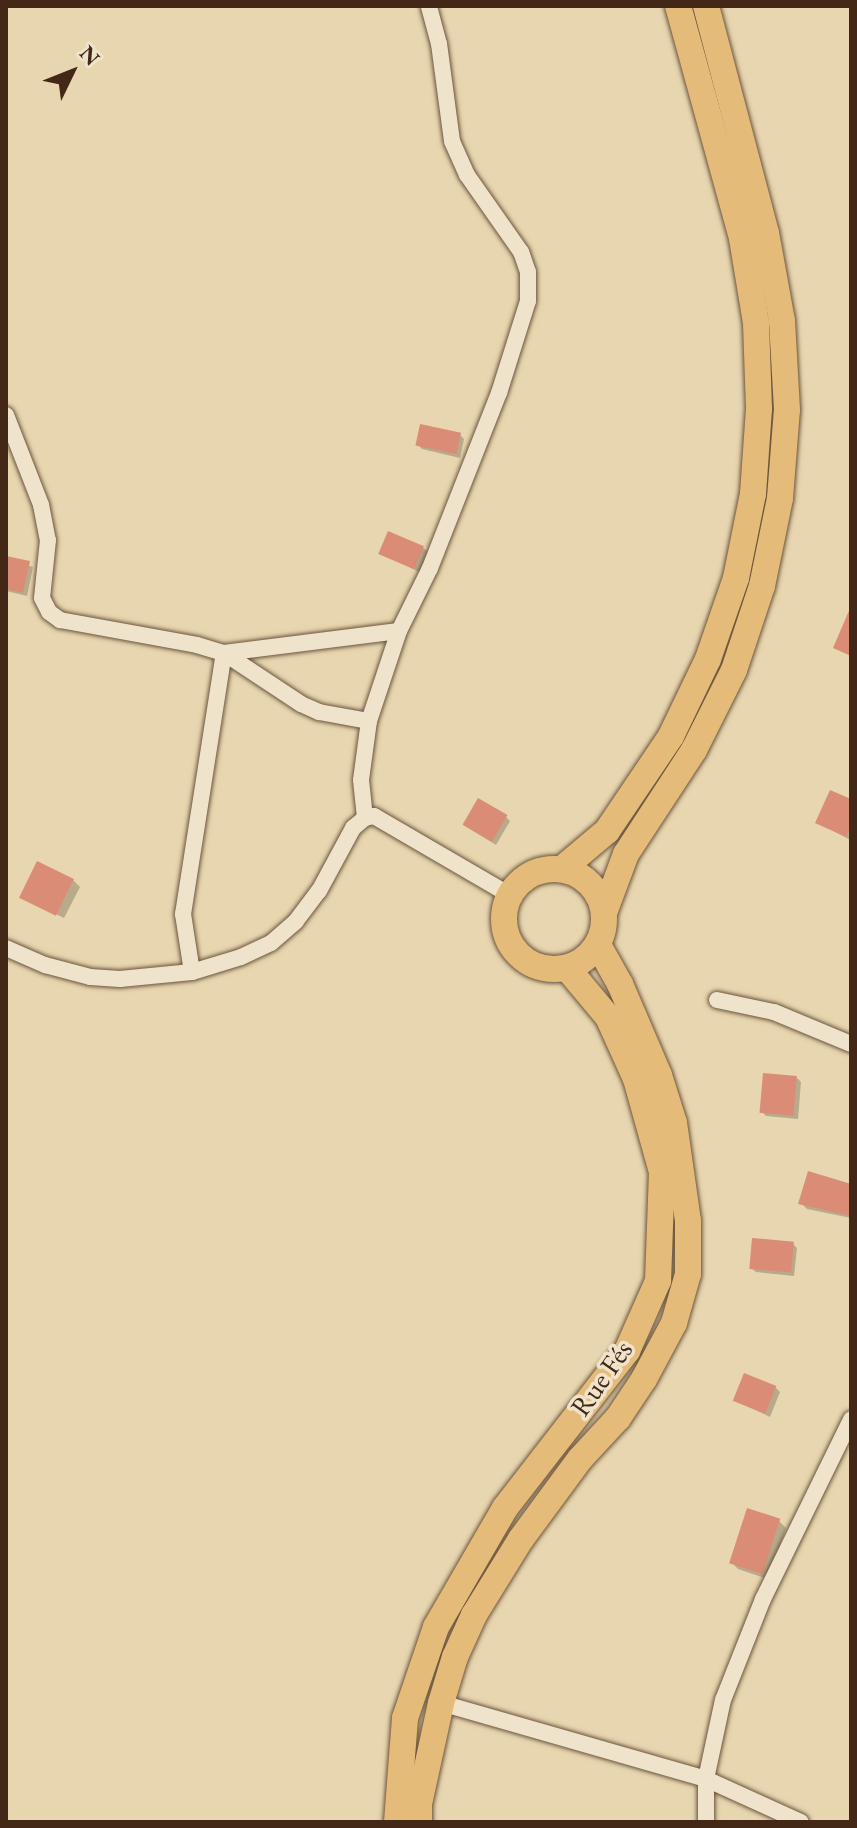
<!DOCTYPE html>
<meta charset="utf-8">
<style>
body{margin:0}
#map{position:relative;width:857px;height:1828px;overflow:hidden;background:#e7d6af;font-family:"EB Garamond",serif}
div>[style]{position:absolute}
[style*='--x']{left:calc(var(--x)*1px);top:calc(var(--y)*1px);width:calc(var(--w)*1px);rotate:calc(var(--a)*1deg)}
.shadow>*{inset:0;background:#0003}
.building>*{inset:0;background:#da8c76;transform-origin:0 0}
.roads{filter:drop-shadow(0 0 2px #6c543e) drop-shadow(0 0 2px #6c543e)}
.minor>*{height:16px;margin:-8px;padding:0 8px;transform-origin:8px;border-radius:8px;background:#efe4cb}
.trunk>*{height:26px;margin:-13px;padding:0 13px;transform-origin:13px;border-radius:13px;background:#e4bb78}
.trunk>.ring{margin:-13px;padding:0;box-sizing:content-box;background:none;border:26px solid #e4bb78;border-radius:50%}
span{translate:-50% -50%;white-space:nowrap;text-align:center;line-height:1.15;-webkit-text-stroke:7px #efe4cb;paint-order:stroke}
.street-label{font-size:28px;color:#432818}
.frame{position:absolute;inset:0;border:8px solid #432818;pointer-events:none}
.north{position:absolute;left:32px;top:32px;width:80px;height:80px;-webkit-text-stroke:6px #efe4cb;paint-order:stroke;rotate:47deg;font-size:22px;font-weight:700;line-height:32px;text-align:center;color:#432818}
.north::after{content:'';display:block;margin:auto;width:28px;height:36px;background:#432818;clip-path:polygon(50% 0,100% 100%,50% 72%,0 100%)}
</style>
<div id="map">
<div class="shadow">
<i style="clip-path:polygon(460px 435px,464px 439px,460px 458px,422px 449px,417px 444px)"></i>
<i style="clip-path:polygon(423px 548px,428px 552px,419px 572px,381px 553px)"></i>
<i style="clip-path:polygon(6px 558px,33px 567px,27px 596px,6px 591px)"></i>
<i style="clip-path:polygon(851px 802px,850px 840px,818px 822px)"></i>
<i style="clip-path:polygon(506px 817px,510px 821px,496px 845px,470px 829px)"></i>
<i style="clip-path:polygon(73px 880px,80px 887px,64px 918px,21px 897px)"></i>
<i style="clip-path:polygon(797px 1078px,801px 1082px,798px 1119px,766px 1116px,762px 1112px)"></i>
<i style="clip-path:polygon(851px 1186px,851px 1218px,807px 1209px,801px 1203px)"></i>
<i style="clip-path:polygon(793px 1244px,797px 1248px,794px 1276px,756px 1272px,751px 1268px)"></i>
<i style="clip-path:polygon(776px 1388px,780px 1392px,770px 1417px,735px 1400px)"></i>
<i style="clip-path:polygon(779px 1521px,786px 1528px,768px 1579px,738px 1569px,731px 1562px)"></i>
</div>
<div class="building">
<i style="left:420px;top:424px;width:42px;height:22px;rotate:12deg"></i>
<i style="left:388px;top:531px;width:39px;height:25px;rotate:23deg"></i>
<i style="clip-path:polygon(6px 556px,30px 561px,23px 593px,6px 589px)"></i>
<i style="clip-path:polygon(851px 606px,851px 656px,833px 648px)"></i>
<i style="clip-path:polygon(830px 790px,851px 799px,851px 825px,846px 837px,815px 823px)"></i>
<i style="left:478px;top:798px;width:34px;height:31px;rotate:30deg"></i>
<i style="left:37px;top:861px;width:41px;height:41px;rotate:26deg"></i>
<i style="left:763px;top:1073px;width:34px;height:40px;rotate:5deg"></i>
<i style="clip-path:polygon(808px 1171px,851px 1184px,851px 1216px,798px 1204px)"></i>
<i style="left:752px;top:1238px;width:42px;height:31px;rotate:5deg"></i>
<i style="left:744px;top:1373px;width:35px;height:30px;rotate:22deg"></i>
<i style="left:747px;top:1508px;width:35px;height:58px;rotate:18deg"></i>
</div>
<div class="roads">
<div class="minor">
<i style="--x:6;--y:415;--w:97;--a:68.7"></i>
<i style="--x:41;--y:505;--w:36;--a:79"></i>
<i style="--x:48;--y:540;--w:58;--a:95.9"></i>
<i style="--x:42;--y:598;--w:16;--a:63"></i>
<i style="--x:49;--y:612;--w:14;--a:36"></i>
<i style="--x:60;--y:620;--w:139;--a:10.3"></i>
<i style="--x:197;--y:645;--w:28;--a:17"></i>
<i style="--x:224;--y:653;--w:92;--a:33.5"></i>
<i style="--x:301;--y:704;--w:20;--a:24"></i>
<i style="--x:319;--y:712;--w:51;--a:10.2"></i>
<i style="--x:365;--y:818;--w:38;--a:-96"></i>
<i style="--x:361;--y:780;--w:60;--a:-82.3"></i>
<i style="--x:369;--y:721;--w:95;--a:-71.6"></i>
<i style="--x:399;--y:631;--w:70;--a:-63.8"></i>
<i style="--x:430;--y:568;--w:188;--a:-68.5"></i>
<i style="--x:499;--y:393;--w:96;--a:-72.5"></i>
<i style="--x:528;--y:301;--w:29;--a:-90"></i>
<i style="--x:528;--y:272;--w:21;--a:-109"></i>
<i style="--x:521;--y:252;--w:94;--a:-125"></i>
<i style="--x:467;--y:175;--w:37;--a:-114"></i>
<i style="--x:452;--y:141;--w:98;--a:-97.6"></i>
<i style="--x:439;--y:44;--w:39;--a:-105"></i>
<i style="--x:6;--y:948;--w:43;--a:23.6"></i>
<i style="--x:45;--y:965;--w:47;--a:14.9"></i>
<i style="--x:90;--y:977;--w:30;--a:4"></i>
<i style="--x:120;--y:979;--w:72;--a:-5.6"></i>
<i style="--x:192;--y:972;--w:51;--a:-17"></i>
<i style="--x:241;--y:957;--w:33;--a:-25"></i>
<i style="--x:271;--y:943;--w:33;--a:-41"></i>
<i style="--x:296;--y:921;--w:38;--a:-53"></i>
<i style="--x:319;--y:891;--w:72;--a:-61.6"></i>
<i style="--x:353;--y:828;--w:16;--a:-40"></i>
<i style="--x:365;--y:818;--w:9;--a:-13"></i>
<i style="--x:374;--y:816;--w:157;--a:30.2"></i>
<i style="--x:192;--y:972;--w:59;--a:-98.8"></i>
<i style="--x:183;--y:914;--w:264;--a:-81.1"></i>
<i style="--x:224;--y:653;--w:176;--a:-7.2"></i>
<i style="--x:717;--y:1000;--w:58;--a:11.9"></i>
<i style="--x:774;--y:1012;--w:83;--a:22.6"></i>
<i style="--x:441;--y:1703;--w:276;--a:16"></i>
<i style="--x:706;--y:1779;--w:104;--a:24.4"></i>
<i style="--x:706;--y:1822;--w:43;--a:-90"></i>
<i style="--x:706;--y:1779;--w:81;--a:-77.9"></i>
<i style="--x:723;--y:1700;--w:109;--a:-68.4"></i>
<i style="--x:763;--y:1599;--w:200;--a:-63.9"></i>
</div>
<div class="trunk">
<i style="--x:562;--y:869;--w:59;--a:-40.2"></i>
<i style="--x:607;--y:831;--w:115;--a:-56"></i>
<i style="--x:671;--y:736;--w:85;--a:-64.3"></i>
<i style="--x:708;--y:659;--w:86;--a:-70.9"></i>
<i style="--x:736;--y:578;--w:86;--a:-78.6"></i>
<i style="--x:753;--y:494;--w:85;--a:-86"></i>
<i style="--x:759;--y:409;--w:86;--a:-92"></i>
<i style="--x:756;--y:323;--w:86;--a:-99.4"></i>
<i style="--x:742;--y:238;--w:241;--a:-105.4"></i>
<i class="ring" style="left:504px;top:869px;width:74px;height:74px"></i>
<i style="--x:604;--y:913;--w:63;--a:-69.6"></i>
<i style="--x:626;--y:854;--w:124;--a:-56.8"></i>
<i style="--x:694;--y:750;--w:89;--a:-63.4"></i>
<i style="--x:734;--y:670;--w:89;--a:-71.6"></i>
<i style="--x:762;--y:586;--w:90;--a:-78.4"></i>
<i style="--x:780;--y:498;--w:88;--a:-85.5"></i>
<i style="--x:787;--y:410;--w:89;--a:-93.2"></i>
<i style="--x:782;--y:321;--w:89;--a:-100.3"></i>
<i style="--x:766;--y:233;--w:235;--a:-104.8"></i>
<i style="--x:397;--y:1822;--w:104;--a:-85.6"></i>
<i style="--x:405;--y:1718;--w:96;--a:-71.2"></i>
<i style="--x:436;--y:1627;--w:138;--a:-59.9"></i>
<i style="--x:505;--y:1508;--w:199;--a:-52.2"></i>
<i style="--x:627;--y:1351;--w:77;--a:-66.1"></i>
<i style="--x:658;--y:1281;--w:109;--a:-87.9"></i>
<i style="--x:662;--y:1172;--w:97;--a:-105.6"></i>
<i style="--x:636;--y:1079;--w:68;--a:-114.3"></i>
<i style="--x:608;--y:1017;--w:64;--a:-129.9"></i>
<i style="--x:419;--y:1822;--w:18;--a:-90"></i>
<i style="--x:419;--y:1804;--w:103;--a:-77.7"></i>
<i style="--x:441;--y:1703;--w:48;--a:-73.1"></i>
<i style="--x:455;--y:1657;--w:46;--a:-65.7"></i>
<i style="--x:474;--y:1615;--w:89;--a:-58.3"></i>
<i style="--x:521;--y:1539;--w:99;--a:-53.6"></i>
<i style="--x:580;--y:1459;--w:56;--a:-47.2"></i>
<i style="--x:618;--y:1418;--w:47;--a:-56.3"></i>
<i style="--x:644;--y:1379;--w:64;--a:-61.8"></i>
<i style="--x:674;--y:1323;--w:51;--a:-74.1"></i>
<i style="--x:688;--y:1274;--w:53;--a:-90"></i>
<i style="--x:688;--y:1221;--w:99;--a:-98.1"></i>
<i style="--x:674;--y:1123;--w:50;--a:-107.4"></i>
<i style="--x:659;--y:1075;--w:99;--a:-113.2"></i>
<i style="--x:620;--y:984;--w:45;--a:-119.4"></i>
</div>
</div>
<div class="street-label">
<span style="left:601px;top:1378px;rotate:-55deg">Rue Fés</span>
</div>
<div class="frame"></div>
<div class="north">N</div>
</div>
